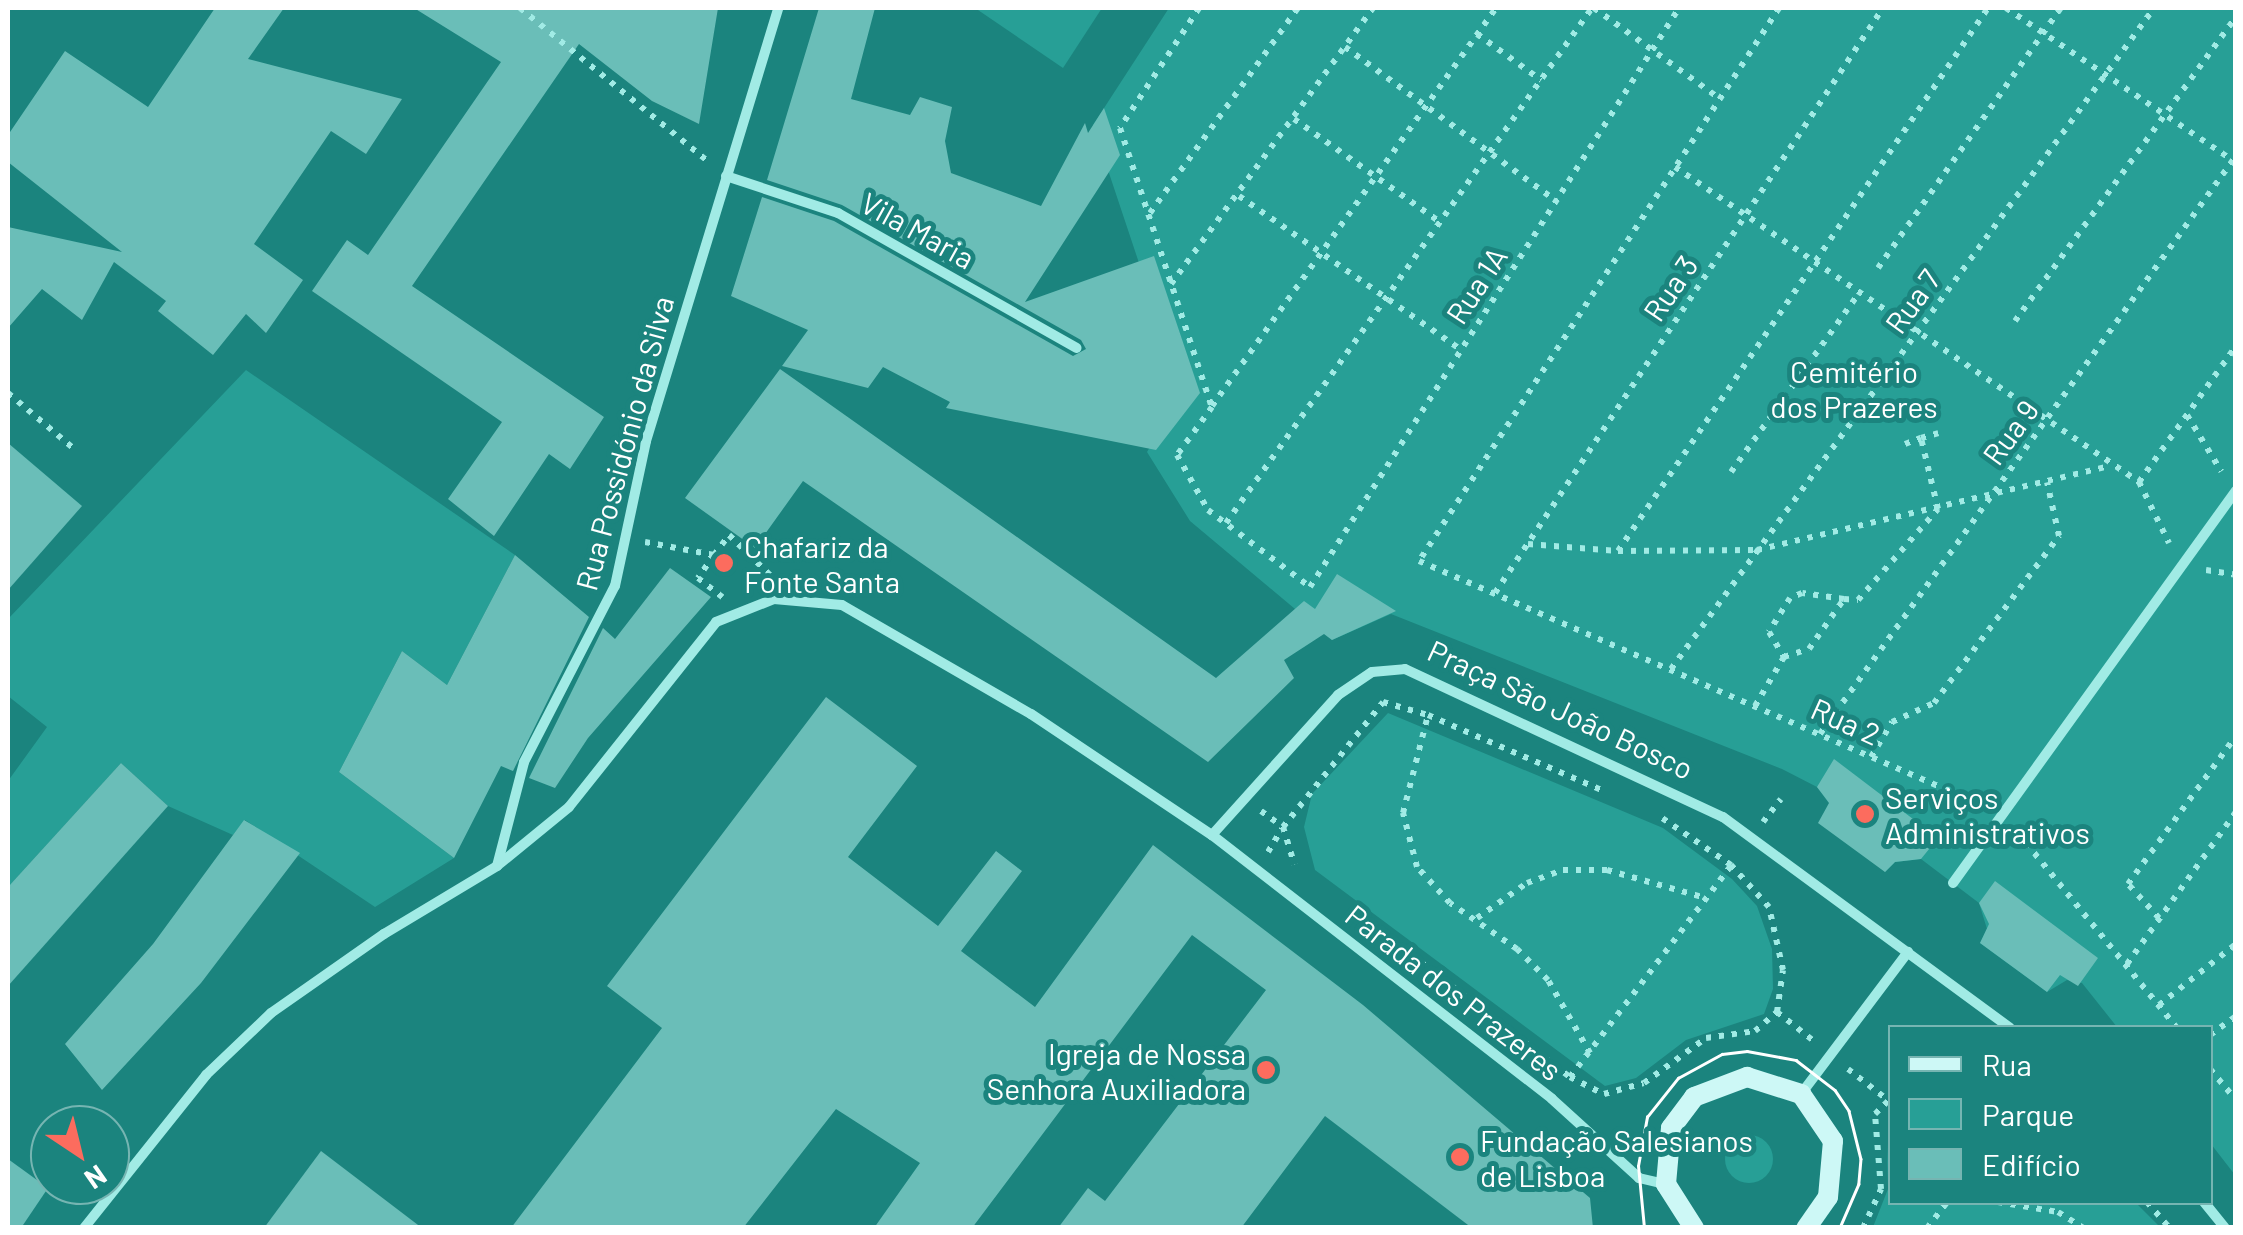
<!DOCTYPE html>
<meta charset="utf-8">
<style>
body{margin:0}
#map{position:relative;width:2243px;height:1235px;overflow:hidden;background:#1b847e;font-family:Barlow,sans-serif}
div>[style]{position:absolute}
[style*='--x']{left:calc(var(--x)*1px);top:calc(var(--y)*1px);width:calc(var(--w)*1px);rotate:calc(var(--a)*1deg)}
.green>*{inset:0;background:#279f96}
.round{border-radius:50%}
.building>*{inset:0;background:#6abeb8}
.path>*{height:6px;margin-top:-3px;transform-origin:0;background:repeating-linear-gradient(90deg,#a1ebe5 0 5px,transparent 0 13px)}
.street>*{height:10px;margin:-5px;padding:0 5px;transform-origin:5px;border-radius:5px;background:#a1ebe5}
.secondary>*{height:20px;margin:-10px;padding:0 10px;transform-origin:10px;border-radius:10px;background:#cdf8f6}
.tram>*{height:2.5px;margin:-1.25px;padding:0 1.25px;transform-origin:1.25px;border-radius:1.25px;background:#fff}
.dots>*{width:28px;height:28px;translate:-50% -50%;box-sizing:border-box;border:5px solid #1b847e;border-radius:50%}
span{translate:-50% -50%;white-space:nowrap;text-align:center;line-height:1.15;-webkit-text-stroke:10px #1b847e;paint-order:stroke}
.street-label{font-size:30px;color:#fff}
.park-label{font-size:30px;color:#fff}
.poi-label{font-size:30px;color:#fff}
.left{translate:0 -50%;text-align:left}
.right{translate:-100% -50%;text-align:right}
.frame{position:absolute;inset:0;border:10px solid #fff;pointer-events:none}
.legend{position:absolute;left:1888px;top:1025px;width:325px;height:180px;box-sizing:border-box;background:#1b847e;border:2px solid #76b5b2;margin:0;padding:12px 18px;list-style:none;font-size:30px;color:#fff}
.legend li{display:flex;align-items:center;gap:20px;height:50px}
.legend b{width:50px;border:2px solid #76b5b2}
.north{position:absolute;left:30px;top:1105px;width:100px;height:100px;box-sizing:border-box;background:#1b847e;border:2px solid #76b5b2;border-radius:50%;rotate:145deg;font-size:28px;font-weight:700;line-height:40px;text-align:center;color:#fff}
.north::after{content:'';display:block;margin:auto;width:35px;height:45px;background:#fc6c5e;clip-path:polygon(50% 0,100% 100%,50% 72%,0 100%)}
</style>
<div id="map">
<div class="green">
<i style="clip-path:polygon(975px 8px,1102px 8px,1063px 68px)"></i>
<i style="clip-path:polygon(1169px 8px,2235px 8px,2235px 1175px,2211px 1144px,2210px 1028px,2117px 1027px,2082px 983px,2067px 980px,2047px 992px,1980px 943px,1987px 929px,1979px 903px,1921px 859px,1895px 862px,1885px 872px,1817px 787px,1782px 769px,1391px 614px,1332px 640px,1190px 521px,1147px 452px,1182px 392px,1093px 125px)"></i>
<i style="clip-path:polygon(246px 370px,515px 555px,447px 685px,402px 651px,339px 772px,454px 858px,375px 907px,245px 820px,233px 835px,168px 806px,121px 763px,8px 887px,8px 781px,47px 727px,8px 696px,8px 619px)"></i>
<i style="clip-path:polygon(1388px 713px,1663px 828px,1732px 879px,1757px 906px,1772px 949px,1773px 989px,1764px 1014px,1686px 1040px,1636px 1078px,1605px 1086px,1315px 870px,1304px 827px,1312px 794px)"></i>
<i class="round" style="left:1725px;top:1135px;width:48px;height:48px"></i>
<i style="clip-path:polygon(1887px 1142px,1890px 1202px,2136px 1203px,2160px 1227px,1873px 1227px,1888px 1189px)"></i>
</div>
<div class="building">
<i style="clip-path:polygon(215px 8px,284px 8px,248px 59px,402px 99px,366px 154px,331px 131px,254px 244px,303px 280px,266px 333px,246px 314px,213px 355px,158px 311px,166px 301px,114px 262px,82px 320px,42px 289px,8px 328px,8px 227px,122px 252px,8px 162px,8px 135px,65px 51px,148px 107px)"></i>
<i style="clip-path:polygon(414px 8px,718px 8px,699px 124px,652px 101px,579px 44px,412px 286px,604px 417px,570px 469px,549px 454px,494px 536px,448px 499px,502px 422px,312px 291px,347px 240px,368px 255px,501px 62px)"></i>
<i style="clip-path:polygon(819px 8px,875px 8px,851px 99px,910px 115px,920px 97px,952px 107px,945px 141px,951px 173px,1041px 206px,1085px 123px,1088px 133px,1104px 108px,1120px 155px,1025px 302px,1154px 256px,1200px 393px,1156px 450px,946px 408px,950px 402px,883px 367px,868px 388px,782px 366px,808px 330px,731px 296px,762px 197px,834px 221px,1073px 356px,1086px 349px,1081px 340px,842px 205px,767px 180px)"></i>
<i style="clip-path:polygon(780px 369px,1216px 678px,1304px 601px,1315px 609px,1337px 574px,1396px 611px,1332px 640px,1324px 634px,1284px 660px,1294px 678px,1208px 762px,803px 481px,755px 548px,685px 498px)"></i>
<i style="clip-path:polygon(8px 443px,82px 506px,8px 590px)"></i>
<i style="clip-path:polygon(515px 555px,589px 617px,513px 771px,501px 766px,454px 858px,339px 772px,402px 651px,447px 685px)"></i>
<i style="clip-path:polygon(670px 568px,711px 597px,588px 738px,555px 788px,529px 778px,603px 628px,615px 639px)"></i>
<i style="clip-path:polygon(826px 697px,917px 766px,848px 857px,938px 926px,996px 851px,1022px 871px,961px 951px,1035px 1007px,1153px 845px,1363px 1005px,1590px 1198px,1593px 1228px,1472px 1228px,1325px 1116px,1241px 1228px,1058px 1228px,1088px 1188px,1105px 1201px,1266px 990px,1192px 935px,972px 1228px,874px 1228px,920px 1163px,836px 1109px,743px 1228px,511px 1228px,662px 1028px,607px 986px)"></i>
<i style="clip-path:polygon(1834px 759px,1938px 838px,1921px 859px,1895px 862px,1885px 872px,1818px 823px,1829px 803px,1817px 787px)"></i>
<i style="clip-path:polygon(121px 763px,168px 806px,8px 986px,8px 887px)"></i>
<i style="clip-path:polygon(244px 820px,300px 853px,201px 983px,102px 1090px,65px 1044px,153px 944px)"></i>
<i style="clip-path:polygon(1995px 881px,2098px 958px,2078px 986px,2060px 975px,2047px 992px,1980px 943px,1989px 924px,1979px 903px)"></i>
<i style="clip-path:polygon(321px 1151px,422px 1228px,264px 1228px)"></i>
<i style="clip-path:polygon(8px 1159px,48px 1188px,21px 1228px,8px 1228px)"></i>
</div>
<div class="path">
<i style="--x:520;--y:8;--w:244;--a:39.2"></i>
<i style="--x:1199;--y:8;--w:144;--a:123.4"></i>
<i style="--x:1120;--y:128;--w:294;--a:71.8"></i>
<i style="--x:1212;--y:407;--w:59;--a:126.1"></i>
<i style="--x:1177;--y:455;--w:63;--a:60.6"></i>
<i style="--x:1208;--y:510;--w:128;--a:37"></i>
<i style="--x:1310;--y:587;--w:687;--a:-57.49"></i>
<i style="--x:1594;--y:8;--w:155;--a:35.8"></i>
<i style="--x:1779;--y:8;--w:660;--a:123.06"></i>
<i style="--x:1419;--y:561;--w:614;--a:23.43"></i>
<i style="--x:2006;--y:8;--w:275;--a:33.9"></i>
<i style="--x:1477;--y:34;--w:79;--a:35.7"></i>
<i style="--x:1345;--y:47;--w:261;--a:36.1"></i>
<i style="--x:1294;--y:119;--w:179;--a:35.2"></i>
<i style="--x:1675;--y:167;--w:561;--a:34.17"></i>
<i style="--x:2139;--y:482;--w:68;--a:63.8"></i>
<i style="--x:1239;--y:196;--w:270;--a:34.7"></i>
<i style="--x:1150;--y:213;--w:253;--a:-54.2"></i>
<i style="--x:1878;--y:268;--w:318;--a:-54.9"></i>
<i style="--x:1171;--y:284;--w:342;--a:-53.8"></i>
<i style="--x:2015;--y:321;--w:376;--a:-54"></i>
<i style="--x:8;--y:393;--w:84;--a:40.2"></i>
<i style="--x:1212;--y:406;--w:489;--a:-54.5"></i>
<i style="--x:2187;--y:415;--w:66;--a:58.7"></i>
<i style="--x:1905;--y:444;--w:17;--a:-21"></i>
<i style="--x:1731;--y:472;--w:220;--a:-54.4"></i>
<i style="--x:2139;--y:482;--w:167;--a:-54.5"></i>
<i style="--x:1226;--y:523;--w:632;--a:-54.6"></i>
<i style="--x:645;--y:542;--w:70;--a:10.7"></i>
<i style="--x:714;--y:555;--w:25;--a:-53"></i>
<i style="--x:729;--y:535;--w:62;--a:44.3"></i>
<i style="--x:1528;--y:544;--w:90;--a:4.4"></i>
<i style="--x:1618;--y:551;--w:139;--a:-0.4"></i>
<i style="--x:1757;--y:550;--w:362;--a:-13.4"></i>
<i style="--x:1618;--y:551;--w:657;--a:-55.73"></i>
<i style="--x:714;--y:555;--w:28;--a:125"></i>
<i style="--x:698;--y:578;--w:31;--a:38"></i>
<i style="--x:2206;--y:570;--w:30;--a:9"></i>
<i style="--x:1495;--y:593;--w:702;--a:-56.45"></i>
<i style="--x:1844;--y:599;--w:14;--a:4"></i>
<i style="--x:1858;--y:600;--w:121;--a:-48.7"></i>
<i style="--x:1938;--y:509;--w:73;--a:-103.5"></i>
<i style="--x:1921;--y:438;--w:18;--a:-16"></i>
<i style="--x:1671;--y:669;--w:819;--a:-53.84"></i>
<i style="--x:1755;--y:706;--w:57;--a:-59.4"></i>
<i style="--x:1784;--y:657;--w:26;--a:-18"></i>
<i style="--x:1809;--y:649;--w:61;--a:-55"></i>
<i style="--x:1844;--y:599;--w:42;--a:-171.9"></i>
<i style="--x:1802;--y:593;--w:13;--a:157"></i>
<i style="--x:1790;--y:598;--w:40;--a:122"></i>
<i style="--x:1769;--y:632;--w:29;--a:59"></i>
<i style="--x:1820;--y:734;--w:712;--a:-54.26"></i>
<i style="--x:1871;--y:757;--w:41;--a:-59"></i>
<i style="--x:1892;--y:722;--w:46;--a:-24.3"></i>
<i style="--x:1934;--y:703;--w:209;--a:-53.2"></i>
<i style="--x:2059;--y:536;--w:55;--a:-102.5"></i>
<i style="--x:1261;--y:811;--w:27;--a:36"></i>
<i style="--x:1283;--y:827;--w:160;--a:-51.3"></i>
<i style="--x:1383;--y:702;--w:47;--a:16.1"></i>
<i style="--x:1763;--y:822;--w:29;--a:-52"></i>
<i style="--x:1283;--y:827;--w:39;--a:73"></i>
<i style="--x:2018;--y:833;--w:252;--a:50.8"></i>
<i style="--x:1268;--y:852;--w:27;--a:-59"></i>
<i style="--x:1477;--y:918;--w:61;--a:-35"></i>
<i style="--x:1527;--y:883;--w:38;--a:-20"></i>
<i style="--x:1563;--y:870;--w:44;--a:0"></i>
<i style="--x:1607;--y:870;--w:103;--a:15.8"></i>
<i style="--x:2159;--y:918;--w:46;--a:-132.4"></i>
<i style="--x:2128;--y:884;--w:183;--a:-53.9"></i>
<i style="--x:1379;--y:930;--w:241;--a:37.6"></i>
<i style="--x:1570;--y:1077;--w:38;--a:27"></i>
<i style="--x:1604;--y:1094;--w:41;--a:-15.4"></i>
<i style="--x:1644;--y:1083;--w:77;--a:-36"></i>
<i style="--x:1706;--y:1038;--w:49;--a:-8.1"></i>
<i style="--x:1755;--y:1031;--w:29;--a:-41"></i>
<i style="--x:1777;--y:1012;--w:42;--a:-81.9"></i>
<i style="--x:1783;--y:970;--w:65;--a:-102.5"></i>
<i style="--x:1769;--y:907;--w:57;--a:-132.1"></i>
<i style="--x:1731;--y:865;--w:83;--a:-145.7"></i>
<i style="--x:2127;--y:964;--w:187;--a:-54.4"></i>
<i style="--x:2159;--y:1005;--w:98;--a:-38.4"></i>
<i style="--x:1777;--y:1012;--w:48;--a:38.3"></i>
<i style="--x:2210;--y:1035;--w:32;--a:-36"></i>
<i style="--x:1590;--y:1053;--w:84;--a:-119.9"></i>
<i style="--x:1548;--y:980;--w:44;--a:-135"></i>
<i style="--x:1517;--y:949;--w:81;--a:-145.5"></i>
<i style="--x:1450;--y:903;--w:49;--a:-132.5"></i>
<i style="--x:1417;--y:867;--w:56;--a:-104.5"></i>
<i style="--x:1403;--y:813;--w:101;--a:-75.7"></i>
<i style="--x:1428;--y:715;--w:189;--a:23.4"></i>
<i style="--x:1848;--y:1069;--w:51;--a:37.8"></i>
<i style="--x:2210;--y:1069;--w:40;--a:50"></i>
<i style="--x:1570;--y:1077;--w:268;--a:-52.7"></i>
<i style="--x:1998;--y:1202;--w:61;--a:9.5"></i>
<i style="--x:2058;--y:1212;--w:31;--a:32"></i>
<i style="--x:2147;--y:1202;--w:35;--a:49"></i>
<i style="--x:1863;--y:1228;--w:43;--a:-65.2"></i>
<i style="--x:1881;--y:1189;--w:75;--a:-94.6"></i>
<i style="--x:1875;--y:1114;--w:21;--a:-45"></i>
<i style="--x:1927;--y:1228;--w:33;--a:-52"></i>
</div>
<div class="street">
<i style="--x:726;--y:176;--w:118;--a:18.3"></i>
<i style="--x:838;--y:213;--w:274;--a:29.5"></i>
<i style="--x:1212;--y:835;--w:188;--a:-48"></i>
<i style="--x:1338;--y:695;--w:41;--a:-34.1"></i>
<i style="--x:1372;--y:672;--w:33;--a:-5"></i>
<i style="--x:1405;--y:669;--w:351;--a:25"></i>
<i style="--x:1723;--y:817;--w:356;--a:36.3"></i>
<i style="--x:497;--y:866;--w:93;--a:-39.3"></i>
<i style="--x:569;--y:807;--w:236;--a:-51.5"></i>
<i style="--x:716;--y:622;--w:62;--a:-21.6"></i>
<i style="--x:774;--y:599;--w:68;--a:5"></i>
<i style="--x:842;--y:605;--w:218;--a:30"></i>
<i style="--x:1031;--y:714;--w:218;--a:33.8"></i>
<i style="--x:1212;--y:835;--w:430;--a:37.8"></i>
<i style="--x:1552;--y:1099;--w:118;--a:42.2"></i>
<i style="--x:1639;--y:1178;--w:27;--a:13"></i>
<i style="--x:1953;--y:883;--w:484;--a:-54.2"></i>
<i style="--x:1801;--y:1094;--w:178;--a:-53"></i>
<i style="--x:2204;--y:1202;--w:33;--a:51"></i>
<i style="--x:84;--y:1228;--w:196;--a:-51.4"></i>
<i style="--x:206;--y:1075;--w:90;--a:-43.6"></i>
<i style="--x:271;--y:1013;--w:138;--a:-35"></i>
<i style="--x:384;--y:934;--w:132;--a:-31"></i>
<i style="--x:497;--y:866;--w:107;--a:-75.4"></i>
<i style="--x:524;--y:762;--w:198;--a:-62.7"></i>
<i style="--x:615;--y:586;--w:148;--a:-77.9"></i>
<i style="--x:646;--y:441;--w:453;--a:-73"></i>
</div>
<div class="secondary">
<i style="--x:1694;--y:1228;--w:52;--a:-122.5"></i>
<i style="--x:1666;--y:1184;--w:56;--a:-84.9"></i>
<i style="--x:1671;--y:1128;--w:39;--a:-53"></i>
<i style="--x:1694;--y:1097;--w:57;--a:-20.7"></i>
<i style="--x:1747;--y:1077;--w:57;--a:17.5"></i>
<i style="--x:1801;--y:1094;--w:57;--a:55.8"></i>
<i style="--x:1833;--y:1141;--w:56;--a:95.1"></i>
<i style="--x:1828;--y:1197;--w:38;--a:125"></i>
</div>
<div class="tram">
<i style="--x:1644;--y:1228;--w:62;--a:-95.5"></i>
<i style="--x:1638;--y:1166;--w:50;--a:-79.6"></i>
<i style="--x:1647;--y:1117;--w:50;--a:-51.5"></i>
<i style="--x:1678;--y:1078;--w:50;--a:-28.6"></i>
<i style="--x:1722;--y:1054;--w:25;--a:-7"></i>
<i style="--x:1747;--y:1051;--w:50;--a:10.4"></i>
<i style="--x:1796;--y:1060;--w:49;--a:37.6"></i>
<i style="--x:1835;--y:1090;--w:25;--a:56"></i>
<i style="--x:1849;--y:1111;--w:49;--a:76"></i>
<i style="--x:1861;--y:1159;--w:25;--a:95"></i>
<i style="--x:1859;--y:1184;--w:48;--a:113.4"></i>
</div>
<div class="dots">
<i style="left:724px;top:563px;background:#fc6c5e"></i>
<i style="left:1865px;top:814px;background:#fc6c5e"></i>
<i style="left:1266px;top:1070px;background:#fc6c5e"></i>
<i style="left:1460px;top:1157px;background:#fc6c5e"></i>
</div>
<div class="street-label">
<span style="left:918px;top:230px;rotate:29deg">Vila Maria</span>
<span style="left:1476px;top:285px;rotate:-57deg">Rua 1A</span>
<span style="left:1670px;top:288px;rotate:-56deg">Rua 3</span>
<span style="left:1912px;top:301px;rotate:-54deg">Rua 7</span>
<span style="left:2010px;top:432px;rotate:-54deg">Rua 9</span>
<span style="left:624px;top:443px;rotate:-75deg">Rua Possidónio da Silva</span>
<span style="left:1561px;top:709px;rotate:25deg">Praça São João Bosco</span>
<span style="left:1846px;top:721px;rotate:24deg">Rua 2</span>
<span style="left:1454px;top:992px;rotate:38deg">Parada dos Prazeres</span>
</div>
<div class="park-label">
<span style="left:1854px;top:388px">Cemitério<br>dos Prazeres</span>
</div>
<div class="poi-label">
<span class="left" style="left:744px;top:563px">Chafariz da<br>Fonte Santa</span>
<span class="left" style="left:1885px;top:814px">Serviços<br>Administrativos</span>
<span class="right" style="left:1246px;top:1070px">Igreja de Nossa<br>Senhora Auxiliadora</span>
<span class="left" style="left:1480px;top:1157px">Fundação Salesianos<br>de Lisboa</span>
</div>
<div class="frame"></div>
<ul class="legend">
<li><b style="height:12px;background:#cdf8f6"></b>Rua</li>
<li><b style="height:28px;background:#279f96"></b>Parque</li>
<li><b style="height:28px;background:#6abeb8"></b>Edifício</li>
</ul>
<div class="north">N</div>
</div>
